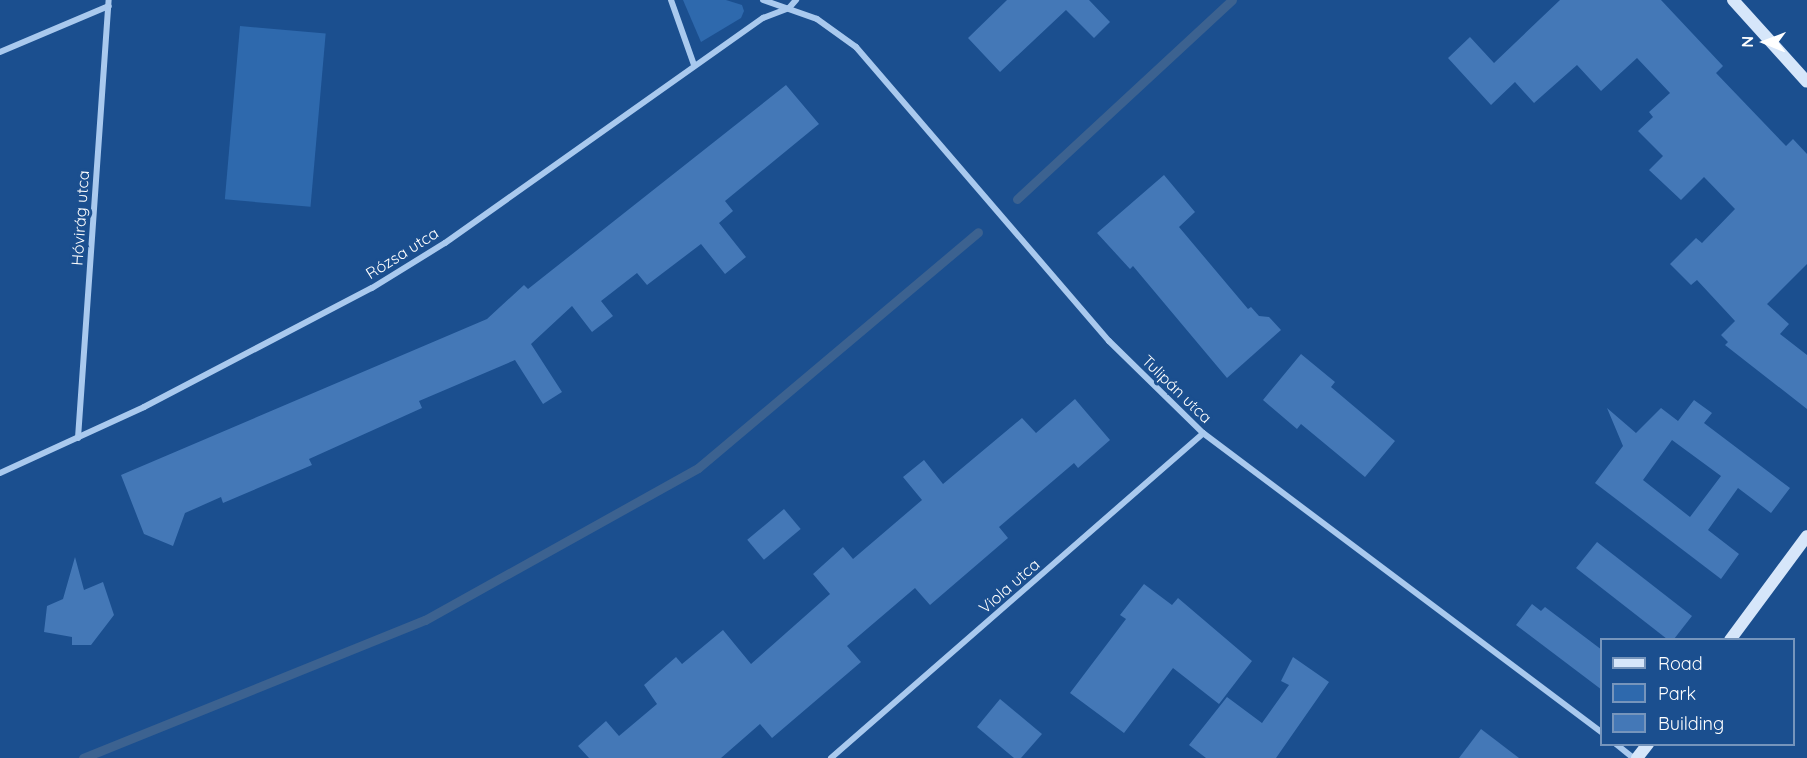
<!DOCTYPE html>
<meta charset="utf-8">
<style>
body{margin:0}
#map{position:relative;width:1807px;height:758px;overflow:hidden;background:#1b4f8f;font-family:Quicksand,sans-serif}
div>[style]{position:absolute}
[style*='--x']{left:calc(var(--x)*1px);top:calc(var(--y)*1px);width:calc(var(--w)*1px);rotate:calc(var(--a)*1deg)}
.green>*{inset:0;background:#2e69ad;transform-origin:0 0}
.stream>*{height:9px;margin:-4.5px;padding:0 4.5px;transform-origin:4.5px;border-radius:4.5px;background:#3c6290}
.building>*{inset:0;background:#4478b7;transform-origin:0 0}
.street>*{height:6px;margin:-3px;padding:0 3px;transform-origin:3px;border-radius:3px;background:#a9c9ee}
.secondary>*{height:12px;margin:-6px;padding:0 6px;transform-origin:6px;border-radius:6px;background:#d6e6fa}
span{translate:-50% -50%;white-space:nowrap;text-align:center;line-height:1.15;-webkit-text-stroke:6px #1b4f8f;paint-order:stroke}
.street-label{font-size:16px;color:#fff}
.legend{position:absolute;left:1600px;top:638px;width:195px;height:108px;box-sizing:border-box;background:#1b4f8f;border:2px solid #7695bc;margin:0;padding:8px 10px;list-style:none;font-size:18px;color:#fff}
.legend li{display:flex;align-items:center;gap:12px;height:30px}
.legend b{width:30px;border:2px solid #7695bc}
.north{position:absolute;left:1735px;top:12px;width:60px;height:60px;-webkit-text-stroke:4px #1b4f8f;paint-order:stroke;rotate:271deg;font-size:16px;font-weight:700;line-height:24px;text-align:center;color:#fff}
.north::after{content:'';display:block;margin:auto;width:21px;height:27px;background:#fff;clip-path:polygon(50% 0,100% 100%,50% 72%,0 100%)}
</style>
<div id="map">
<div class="green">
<i style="clip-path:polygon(683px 0,726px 0,742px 5px,744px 11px,741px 18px,701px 42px)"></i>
<i style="left:240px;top:26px;width:86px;height:174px;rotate:5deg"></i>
</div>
<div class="stream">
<i style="--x:1017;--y:199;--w:293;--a:-42.8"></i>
<i style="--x:83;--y:758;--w:369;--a:-22"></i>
<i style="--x:425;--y:620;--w:312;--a:-29.1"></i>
<i style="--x:698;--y:468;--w:366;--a:-40.1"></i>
</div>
<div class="building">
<i style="clip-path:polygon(1007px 0,1089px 0,1110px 22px,1094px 38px,1066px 10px,1000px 72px,968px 38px)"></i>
<i style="clip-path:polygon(1560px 0,1661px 0,1723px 66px,1716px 73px,1786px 146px,1793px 139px,1807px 154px,1807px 264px,1767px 304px,1789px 324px,1780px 334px,1807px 355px,1807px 409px,1725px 345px,1728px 342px,1721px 335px,1735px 321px,1697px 280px,1691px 285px,1670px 264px,1696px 238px,1702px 243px,1735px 209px,1704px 177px,1681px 200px,1649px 170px,1663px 156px,1638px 131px,1653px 117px,1649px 112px,1670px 93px,1637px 58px,1601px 91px,1577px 65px,1534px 103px,1515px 82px,1491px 105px,1448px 58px,1470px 37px,1494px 63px)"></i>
<i style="clip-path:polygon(786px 85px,819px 124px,725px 201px,733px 211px,719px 223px,746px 257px,725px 274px,701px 244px,647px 285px,637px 273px,601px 301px,613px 316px,592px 332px,572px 306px,531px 344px,562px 392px,543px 404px,515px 360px,419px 401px,422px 408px,309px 459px,312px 465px,223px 503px,221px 497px,185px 513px,173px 546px,144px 534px,121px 475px,487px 319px,524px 285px,528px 289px)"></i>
<i style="clip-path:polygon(1164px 175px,1195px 212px,1179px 227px,1248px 309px,1251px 307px,1259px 316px,1269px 317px,1281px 330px,1227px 378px,1133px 266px,1130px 269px,1097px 233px)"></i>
<i style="clip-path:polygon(1301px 354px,1335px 382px,1331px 387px,1395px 441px,1365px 477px,1301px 424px,1297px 429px,1263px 400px)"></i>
<i style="clip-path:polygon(1075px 399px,1110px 440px,1078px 468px,1074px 463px,999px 527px,1008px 538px,930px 605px,915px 588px,847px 646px,861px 662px,772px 738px,760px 724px,721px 758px,589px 758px,578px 746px,606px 721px,619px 736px,657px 704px,644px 685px,676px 657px,682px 664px,723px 630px,751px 664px,830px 594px,813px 574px,843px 547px,853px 559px,922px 500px,903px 477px,924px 460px,943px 484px,1022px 418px,1036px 433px)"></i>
<i style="clip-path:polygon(evenodd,1694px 400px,1712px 413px,1704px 423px,1790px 488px,1771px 513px,1738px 488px,1708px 530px,1739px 554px,1721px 579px,1595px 483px,1623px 446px,1607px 408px,1636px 433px,1661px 408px,1678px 421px,1694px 400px,1672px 440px,1721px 476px,1690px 517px,1643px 480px,1672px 440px)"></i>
<i style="left:784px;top:509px;width:26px;height:48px;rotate:50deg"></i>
<i style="clip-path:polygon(1597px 542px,1692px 616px,1674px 639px,1667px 639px,1576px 568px)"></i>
<i style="clip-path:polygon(75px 557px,84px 590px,103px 582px,114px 615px,91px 645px,72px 645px,72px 637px,44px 632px,47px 606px,63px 599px)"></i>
<i style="clip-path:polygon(1144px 584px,1172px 605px,1178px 598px,1252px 661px,1219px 704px,1173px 668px,1124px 733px,1070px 693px,1126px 619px,1120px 615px)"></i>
<i style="clip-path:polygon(1532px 604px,1541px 611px,1545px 607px,1602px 650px,1602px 690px,1516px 625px)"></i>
<i style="clip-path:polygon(1293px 657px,1329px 682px,1276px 758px,1206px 758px,1189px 745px,1227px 697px,1262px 723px,1289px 685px,1281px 681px)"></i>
<i style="clip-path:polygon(1000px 699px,1042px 734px,1021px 758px,1014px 758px,977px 727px)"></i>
<i style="clip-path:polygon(1481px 729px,1519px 758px,1459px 758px)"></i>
</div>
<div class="street">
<i style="--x:671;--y:0;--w:69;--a:70.5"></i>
<i style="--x:763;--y:0;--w:57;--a:19.4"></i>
<i style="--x:817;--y:19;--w:48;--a:35.7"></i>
<i style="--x:856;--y:47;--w:388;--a:49.3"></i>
<i style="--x:1109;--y:341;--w:132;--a:44.4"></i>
<i style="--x:1203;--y:433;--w:499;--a:36.9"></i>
<i style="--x:0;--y:52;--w:118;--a:-22.9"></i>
<i style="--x:78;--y:438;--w:439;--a:-86"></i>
<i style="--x:0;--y:473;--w:158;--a:-24.6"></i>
<i style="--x:144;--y:407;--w:257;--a:-27.6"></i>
<i style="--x:372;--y:288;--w:86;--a:-31.7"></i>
<i style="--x:445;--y:243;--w:390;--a:-35.3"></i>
<i style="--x:763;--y:18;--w:28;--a:-21"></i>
<i style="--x:789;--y:8;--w:11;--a:-49"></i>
<i style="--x:1616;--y:744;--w:22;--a:39"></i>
<i style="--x:831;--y:758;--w:494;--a:-41.1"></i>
</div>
<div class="secondary">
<i style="--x:1733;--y:0;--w:110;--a:47.9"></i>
<i style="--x:1730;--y:640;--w:129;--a:-53.5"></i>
<i style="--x:1637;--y:758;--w:18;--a:-52"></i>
</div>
<div class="street-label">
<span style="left:80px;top:218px;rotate:-86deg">Hóvirág utca</span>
<span style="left:402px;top:253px;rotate:-32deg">Rózsa utca</span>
<span style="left:1177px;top:389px;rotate:44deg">Tulipán utca</span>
<span style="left:1009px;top:586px;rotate:-41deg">Viola utca</span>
</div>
<ul class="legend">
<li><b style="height:8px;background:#d6e6fa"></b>Road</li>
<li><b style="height:16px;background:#2e69ad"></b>Park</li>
<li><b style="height:16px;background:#4478b7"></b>Building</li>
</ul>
<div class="north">N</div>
</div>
